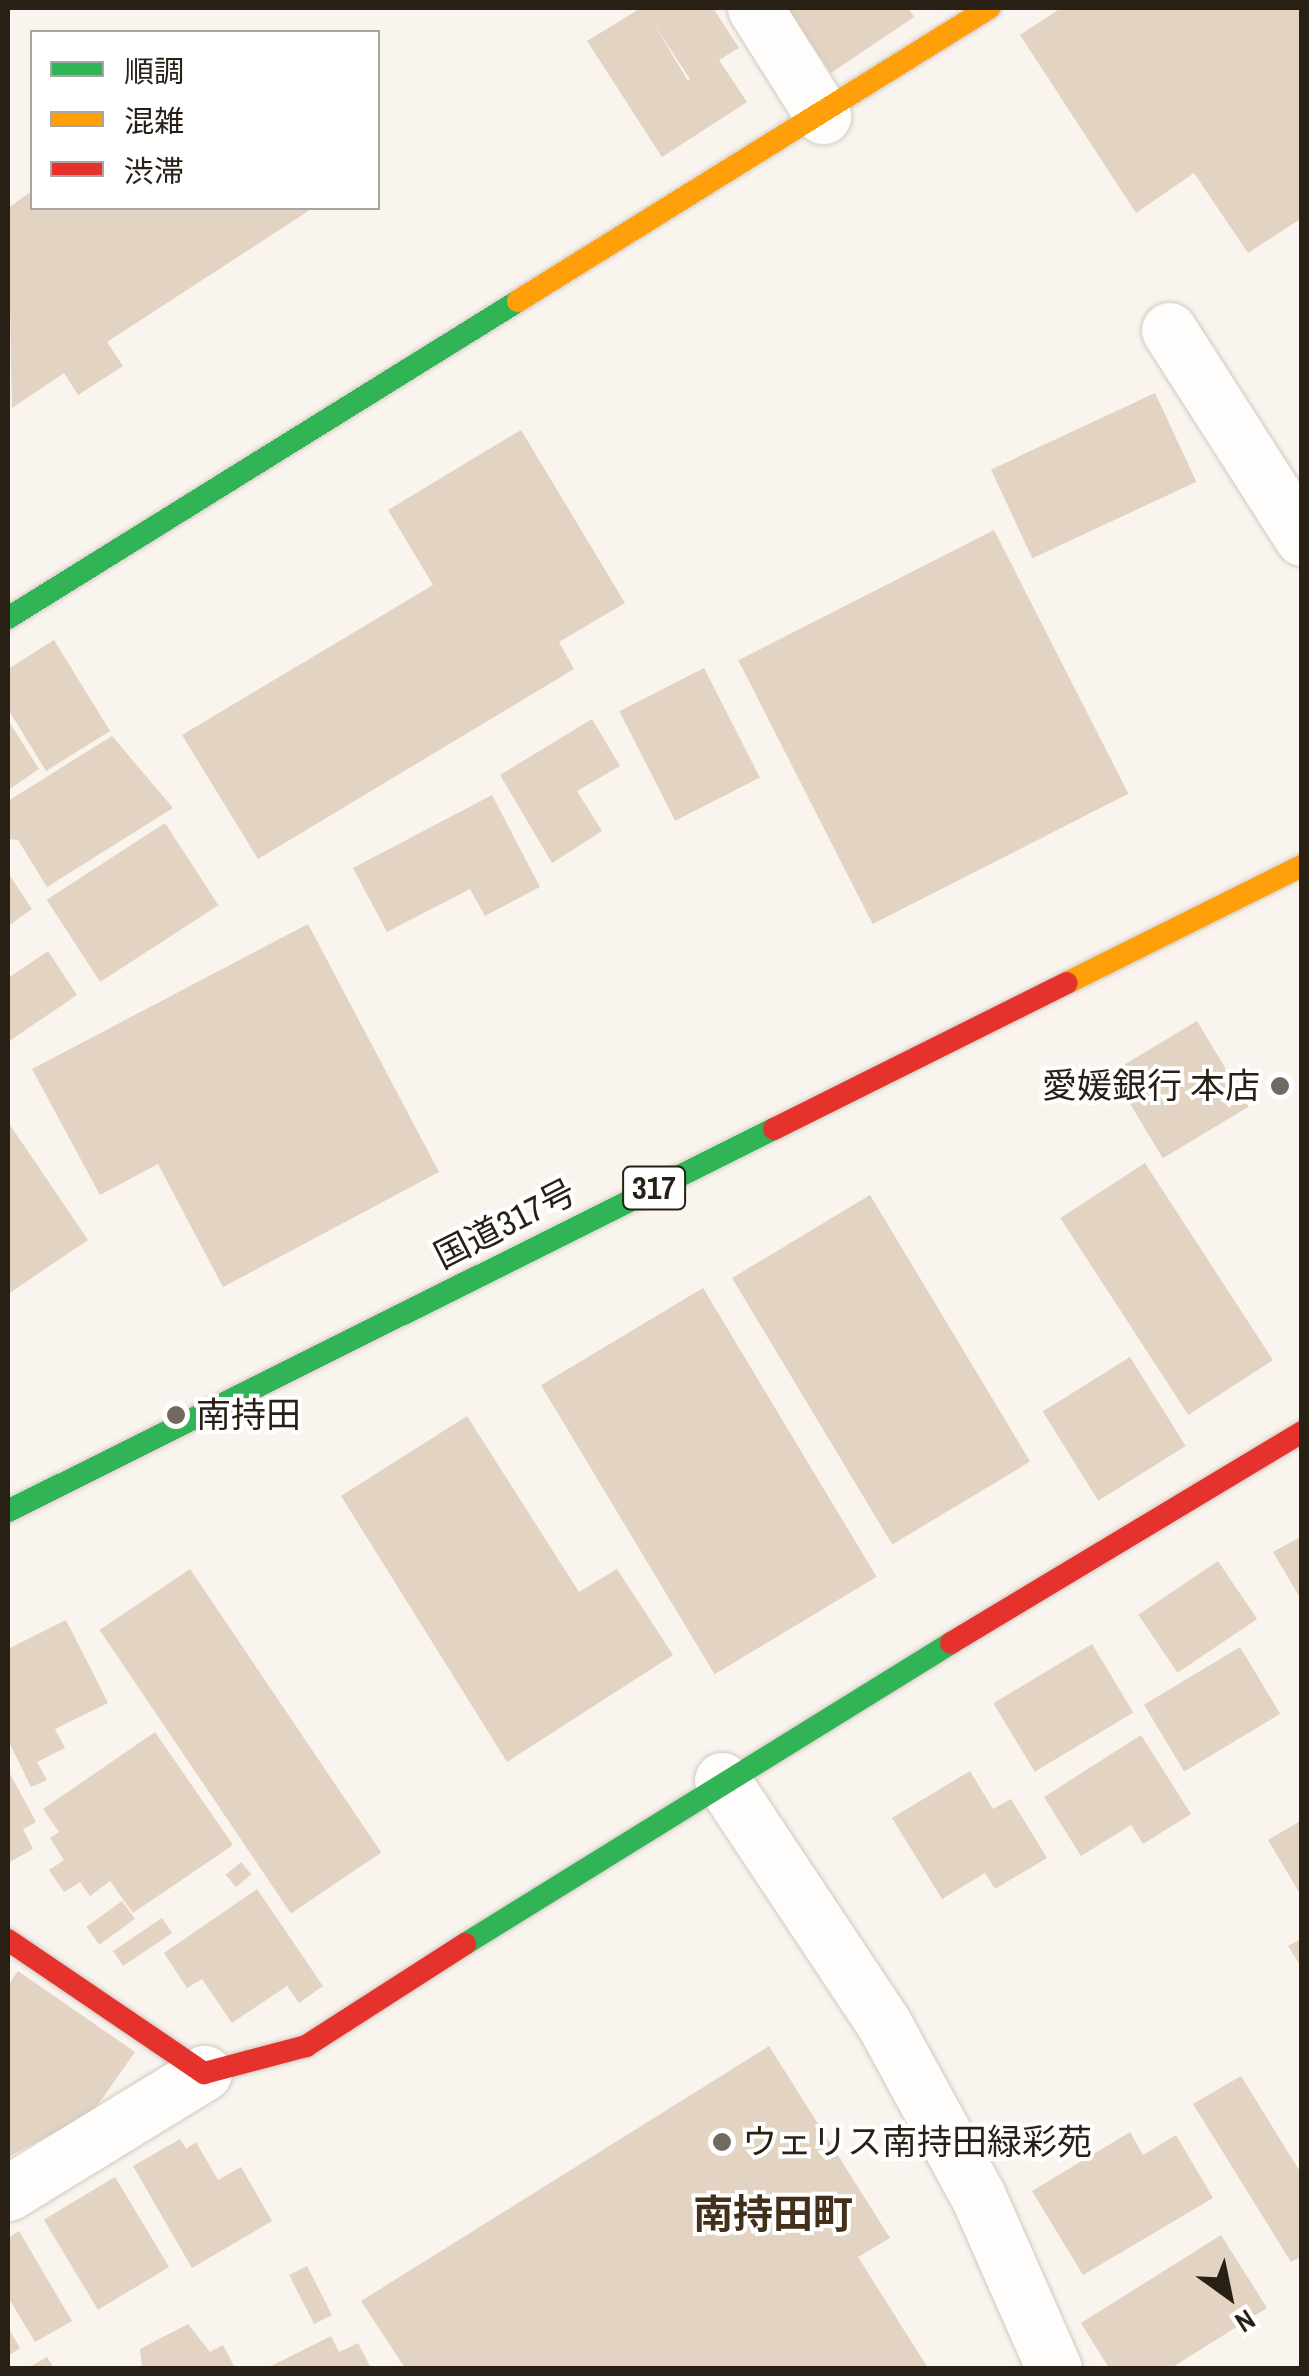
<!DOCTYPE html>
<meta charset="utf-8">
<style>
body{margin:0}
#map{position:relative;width:1309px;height:2376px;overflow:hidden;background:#faf4ee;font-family:"Archivo Narrow","Noto Sans JP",sans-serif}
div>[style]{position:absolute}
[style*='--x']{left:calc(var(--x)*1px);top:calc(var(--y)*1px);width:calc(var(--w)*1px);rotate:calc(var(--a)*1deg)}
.building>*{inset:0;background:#e2d3c3;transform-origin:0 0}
.roads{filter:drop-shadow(0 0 2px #d0c9c1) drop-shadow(0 0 2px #d0c9c1)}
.street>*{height:55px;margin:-27.5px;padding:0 27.5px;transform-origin:27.5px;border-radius:27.5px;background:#fefdfc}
.fast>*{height:22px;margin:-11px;padding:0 11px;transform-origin:11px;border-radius:11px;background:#30b455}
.slow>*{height:22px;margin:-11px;padding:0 11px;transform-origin:11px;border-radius:11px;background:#ff9f0a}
.jam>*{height:22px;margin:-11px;padding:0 11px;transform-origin:11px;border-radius:11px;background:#e5322d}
.dots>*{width:28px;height:28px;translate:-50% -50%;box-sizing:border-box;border:5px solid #fff;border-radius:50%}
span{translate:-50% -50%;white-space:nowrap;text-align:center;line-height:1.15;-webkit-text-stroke:8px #fff;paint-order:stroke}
.shield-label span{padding:2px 8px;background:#fff;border:2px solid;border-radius:8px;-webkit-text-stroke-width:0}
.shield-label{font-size:32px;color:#281f15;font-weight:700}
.poi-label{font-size:35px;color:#281f15}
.right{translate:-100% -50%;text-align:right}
.left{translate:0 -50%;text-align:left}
.street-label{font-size:35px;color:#281f15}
.quarter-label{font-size:40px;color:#43301a;font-weight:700}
.frame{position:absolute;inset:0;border:10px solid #281f15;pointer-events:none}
.legend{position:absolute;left:30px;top:30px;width:350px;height:180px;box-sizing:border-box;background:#fff;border:2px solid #a9a5a1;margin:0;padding:12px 18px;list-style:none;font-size:30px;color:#281f15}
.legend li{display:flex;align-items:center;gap:20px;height:50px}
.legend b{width:50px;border:2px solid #a9a5a1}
.north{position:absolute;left:1179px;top:2246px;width:100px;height:100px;-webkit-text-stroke:8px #fff;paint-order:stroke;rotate:147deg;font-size:28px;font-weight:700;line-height:40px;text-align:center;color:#281f15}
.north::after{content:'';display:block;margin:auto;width:35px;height:45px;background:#281f15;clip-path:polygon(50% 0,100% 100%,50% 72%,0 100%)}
</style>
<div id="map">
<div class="building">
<i style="clip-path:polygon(evenodd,641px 8px,713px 8px,739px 48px,719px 60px,747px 102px,662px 157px,587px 41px,641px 8px,654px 24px,690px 79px,688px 81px,654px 24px)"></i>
<i style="clip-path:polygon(787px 8px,908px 8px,914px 17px,831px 73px)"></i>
<i style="clip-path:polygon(1061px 8px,1302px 8px,1302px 218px,1248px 253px,1194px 173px,1136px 213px,1020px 35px)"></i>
<i style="clip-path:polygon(32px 191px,32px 208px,313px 208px,107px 342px,123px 366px,78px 395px,64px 373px,12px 408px,8px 208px)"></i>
<i style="left:1155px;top:393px;width:98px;height:181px;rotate:65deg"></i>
<i style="clip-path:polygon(521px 430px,625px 603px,559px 642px,574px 669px,258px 859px,182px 735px,433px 585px,388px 510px)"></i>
<i style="left:994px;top:530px;width:296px;height:287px;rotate:63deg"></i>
<i style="clip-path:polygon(54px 640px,110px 731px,46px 771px,8px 709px,8px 669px)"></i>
<i style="left:704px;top:668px;width:123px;height:95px;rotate:63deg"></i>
<i style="clip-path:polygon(592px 719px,620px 766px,577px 791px,602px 831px,552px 863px,500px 775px)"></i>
<i style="clip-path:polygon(8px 720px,39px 769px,8px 790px)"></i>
<i style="clip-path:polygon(112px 736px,173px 808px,47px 887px,18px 840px,8px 839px,8px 801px)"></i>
<i style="clip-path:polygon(492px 795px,540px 887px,485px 916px,470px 889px,387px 932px,353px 868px)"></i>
<i style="left:165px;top:823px;width:98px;height:141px;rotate:57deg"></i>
<i style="clip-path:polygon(8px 873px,32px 909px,8px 926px)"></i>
<i style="clip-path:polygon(308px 924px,439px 1172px,223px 1287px,158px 1164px,100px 1195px,32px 1069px)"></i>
<i style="clip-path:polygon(48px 951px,77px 995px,8px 1042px,8px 978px)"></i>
<i style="left:1197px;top:1021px;width:100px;height:100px;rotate:59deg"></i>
<i style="clip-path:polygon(8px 1122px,88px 1240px,8px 1294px)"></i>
<i style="left:1145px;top:1163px;width:235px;height:101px;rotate:57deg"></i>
<i style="left:870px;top:1195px;width:311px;height:161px;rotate:59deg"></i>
<i style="left:703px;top:1288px;width:337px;height:189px;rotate:59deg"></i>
<i style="left:1130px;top:1357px;width:105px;height:103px;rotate:58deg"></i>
<i style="clip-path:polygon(467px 1416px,579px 1592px,617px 1569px,673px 1655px,507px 1762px,341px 1496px)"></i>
<i style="clip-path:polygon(1302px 1536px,1302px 1601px,1273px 1552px)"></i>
<i style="left:1218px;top:1561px;width:70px;height:96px;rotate:56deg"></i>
<i style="left:190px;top:1569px;width:342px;height:109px;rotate:56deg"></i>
<i style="clip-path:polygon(66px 1620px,108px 1703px,55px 1729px,65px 1748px,37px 1762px,47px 1780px,31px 1787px,8px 1740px,8px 1649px)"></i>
<i style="left:1092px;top:1644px;width:80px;height:115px;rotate:59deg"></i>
<i style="left:1240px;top:1647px;width:78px;height:112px;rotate:59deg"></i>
<i style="clip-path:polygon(155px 1732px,233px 1845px,133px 1913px,110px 1881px,90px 1896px,80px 1882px,64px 1892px,49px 1870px,64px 1860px,50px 1838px,59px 1832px,43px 1809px)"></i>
<i style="clip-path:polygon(1141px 1735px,1191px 1814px,1143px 1844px,1131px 1825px,1081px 1856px,1044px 1797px)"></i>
<i style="clip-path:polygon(8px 1770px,36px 1822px,23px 1829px,33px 1849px,8px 1863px)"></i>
<i style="clip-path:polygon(970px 1771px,993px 1809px,1011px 1799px,1047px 1858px,995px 1889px,985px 1873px,942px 1899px,892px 1818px)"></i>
<i style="clip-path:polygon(1302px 1820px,1302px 1897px,1268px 1840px)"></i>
<i style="left:241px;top:1862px;width:16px;height:20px;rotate:50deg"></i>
<i style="clip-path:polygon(257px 1889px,323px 1986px,299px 2003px,287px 1986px,232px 2023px,202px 1979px,187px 1988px,164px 1953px)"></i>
<i style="left:122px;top:1901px;width:22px;height:44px;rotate:54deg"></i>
<i style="left:162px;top:1918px;width:18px;height:59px;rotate:56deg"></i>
<i style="clip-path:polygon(1302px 1938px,1302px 1968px,1288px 1946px)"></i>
<i style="clip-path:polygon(18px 1971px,135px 2052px,92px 2113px,8px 2157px,8px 1985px)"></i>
<i style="clip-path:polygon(769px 2046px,890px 2238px,858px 2257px,928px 2368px,405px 2368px,361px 2301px)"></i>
<i style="clip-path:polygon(1241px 2076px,1302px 2175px,1302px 2256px,1291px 2262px,1193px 2104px)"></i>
<i style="clip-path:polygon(1130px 2132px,1143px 2155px,1176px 2135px,1213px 2198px,1083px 2275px,1032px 2191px)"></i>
<i style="clip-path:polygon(180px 2139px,186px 2149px,196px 2142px,218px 2180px,241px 2167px,272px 2221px,192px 2268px,133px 2166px)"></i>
<i style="left:115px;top:2177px;width:105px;height:83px;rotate:59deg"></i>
<i style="clip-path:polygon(19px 2231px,72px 2321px,35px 2342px,8px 2297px,8px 2238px)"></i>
<i style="clip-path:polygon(1221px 2235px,1267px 2308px,1171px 2368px,1109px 2368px,1081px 2323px)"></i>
<i style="left:307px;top:2266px;width:55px;height:20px;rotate:63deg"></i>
<i style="clip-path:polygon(188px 2324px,210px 2352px,223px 2345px,235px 2368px,142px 2368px,140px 2349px)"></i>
<i style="clip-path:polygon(8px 2327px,20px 2348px,8px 2356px)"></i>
<i style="clip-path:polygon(331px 2336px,339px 2352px,358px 2343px,371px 2368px,267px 2368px)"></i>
<i style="clip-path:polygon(47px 2357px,54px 2368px,28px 2368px)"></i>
</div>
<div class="roads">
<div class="street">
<i style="--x:755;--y:8;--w:128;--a:57.8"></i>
<i style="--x:1169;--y:330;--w:247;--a:57.4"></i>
<i style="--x:722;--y:1780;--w:291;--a:56.4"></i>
<i style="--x:883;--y:2022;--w:198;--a:61.4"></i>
<i style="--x:978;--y:2196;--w:188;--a:66.2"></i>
<i style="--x:8;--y:2193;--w:230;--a:-31.5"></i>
</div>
<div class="fast">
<i style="--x:8;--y:618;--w:600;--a:-31.86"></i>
<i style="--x:8;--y:1511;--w:856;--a:-26.51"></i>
<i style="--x:465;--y:1944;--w:572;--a:-31.77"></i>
</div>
<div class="slow">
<i style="--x:518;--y:301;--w:555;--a:-31.88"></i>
<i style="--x:1067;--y:983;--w:263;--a:-26.5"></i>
</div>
<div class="jam">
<i style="--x:774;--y:1129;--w:327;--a:-26.5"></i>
<i style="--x:951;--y:1643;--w:410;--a:-31"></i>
<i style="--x:8;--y:1940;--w:237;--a:34.2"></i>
<i style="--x:204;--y:2073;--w:106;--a:-14.8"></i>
<i style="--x:306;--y:2046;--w:189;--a:-32.7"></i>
</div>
</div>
<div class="dots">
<i style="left:1280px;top:1086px;background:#726a61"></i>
<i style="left:176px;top:1415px;background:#726a61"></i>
<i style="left:722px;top:2142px;background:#726a61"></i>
</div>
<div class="shield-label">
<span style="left:654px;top:1188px">317</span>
</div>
<div class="poi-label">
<span class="right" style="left:1260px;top:1086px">愛媛銀行 本店</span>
<span class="left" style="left:196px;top:1415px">南持田</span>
<span class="left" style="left:742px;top:2142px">ウェリス南持田緑彩苑</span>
</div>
<div class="street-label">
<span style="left:505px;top:1224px;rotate:-27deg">国道317号</span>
</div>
<div class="quarter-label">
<span style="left:773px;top:2214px">南持田町</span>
</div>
<div class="frame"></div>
<ul class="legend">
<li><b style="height:12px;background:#30b455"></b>順調</li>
<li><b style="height:12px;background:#ff9f0a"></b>混雑</li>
<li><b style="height:12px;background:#e5322d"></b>渋滞</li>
</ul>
<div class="north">N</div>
</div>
